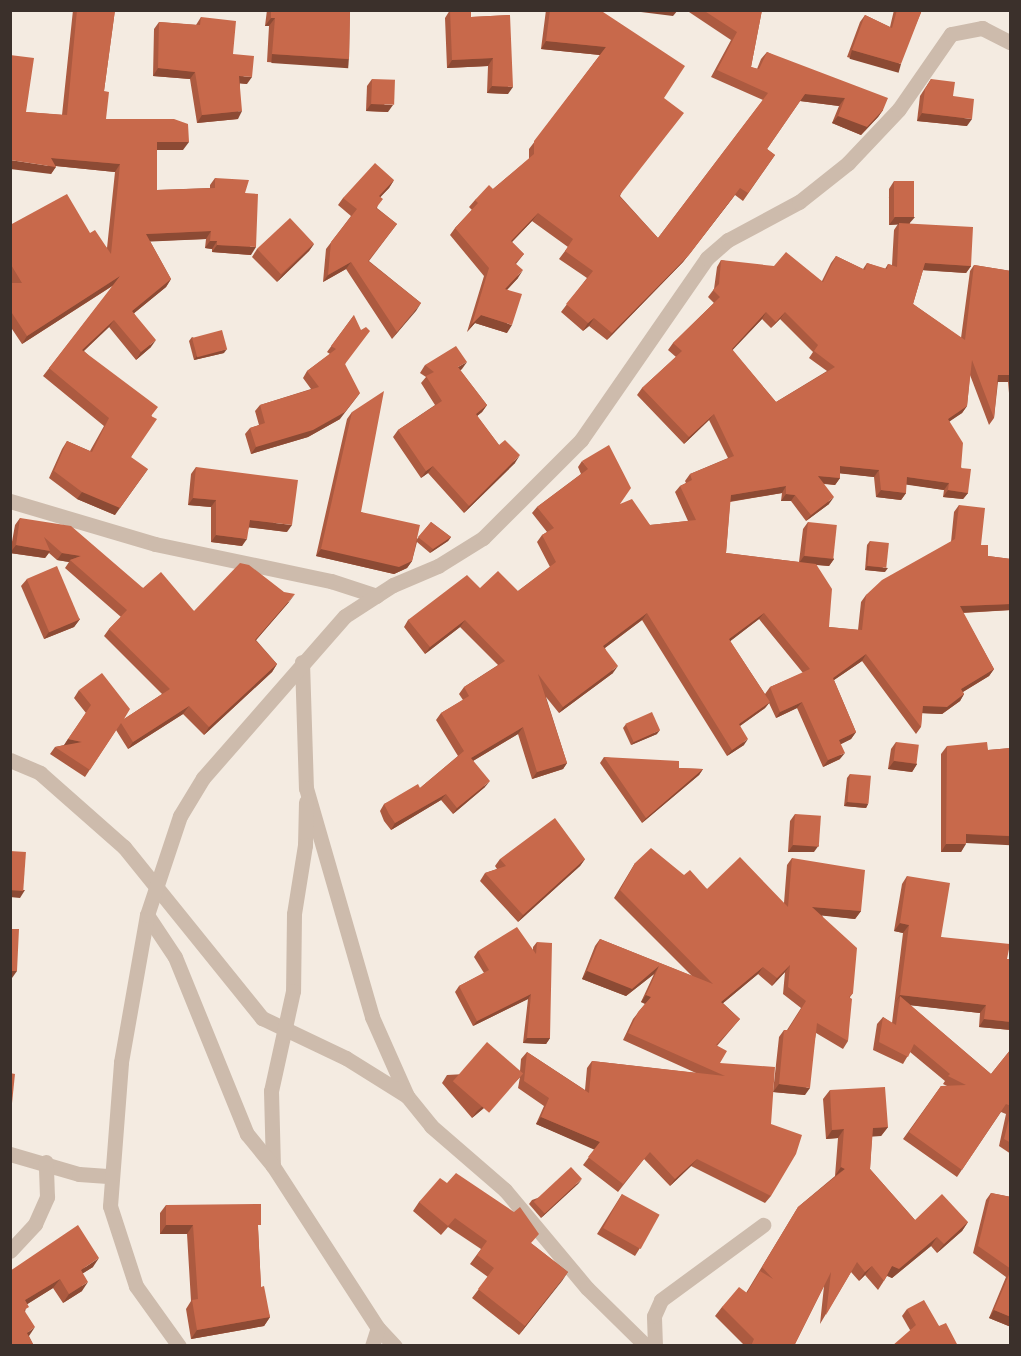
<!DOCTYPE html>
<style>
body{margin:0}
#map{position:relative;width:1021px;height:1356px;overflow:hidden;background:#f4ebe1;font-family:Barlow,sans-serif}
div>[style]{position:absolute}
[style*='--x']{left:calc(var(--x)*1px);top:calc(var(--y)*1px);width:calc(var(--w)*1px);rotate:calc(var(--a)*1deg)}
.street>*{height:15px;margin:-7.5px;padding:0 7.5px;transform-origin:7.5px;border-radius:7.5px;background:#cdbbac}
.wall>*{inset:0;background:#ac5a40}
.shaded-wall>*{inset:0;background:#8c4a34;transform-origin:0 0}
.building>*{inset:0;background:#c8694b;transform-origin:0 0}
span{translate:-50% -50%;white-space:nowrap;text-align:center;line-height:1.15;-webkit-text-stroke:5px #fbf5ee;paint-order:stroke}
.frame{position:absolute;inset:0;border:12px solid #3b302b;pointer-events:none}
</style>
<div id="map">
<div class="street">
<i style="--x:10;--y:501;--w:151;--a:16.5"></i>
<i style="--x:155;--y:544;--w:180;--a:11.9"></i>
<i style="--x:331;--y:581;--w:48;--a:18.1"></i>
<i style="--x:302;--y:662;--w:126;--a:88.2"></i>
<i style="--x:306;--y:788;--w:238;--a:73.9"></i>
<i style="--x:372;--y:1017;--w:86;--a:66.1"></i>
<i style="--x:407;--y:1096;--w:38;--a:51"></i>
<i style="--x:431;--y:1126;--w:98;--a:40.9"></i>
<i style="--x:505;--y:1190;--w:128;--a:50.1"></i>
<i style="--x:587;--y:1288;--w:83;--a:44.5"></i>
<i style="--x:10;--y:760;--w:33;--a:23"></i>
<i style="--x:40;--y:773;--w:112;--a:41.4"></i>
<i style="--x:124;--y:847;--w:220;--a:51.1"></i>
<i style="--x:262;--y:1018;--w:93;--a:25.5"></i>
<i style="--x:346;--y:1058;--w:72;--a:31.9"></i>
<i style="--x:306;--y:802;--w:43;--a:91.3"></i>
<i style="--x:305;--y:845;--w:70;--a:99.1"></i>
<i style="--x:294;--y:914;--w:77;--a:90.7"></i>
<i style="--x:293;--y:991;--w:102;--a:102.4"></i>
<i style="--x:271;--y:1091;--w:75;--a:88.5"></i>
<i style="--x:273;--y:1166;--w:193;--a:57.1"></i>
<i style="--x:378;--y:1328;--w:25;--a:47"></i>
<i style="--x:147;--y:915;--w:50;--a:56.3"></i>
<i style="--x:175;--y:957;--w:191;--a:67.9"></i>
<i style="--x:247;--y:1134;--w:41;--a:50.9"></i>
<i style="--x:10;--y:1154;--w:72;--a:16.2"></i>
<i style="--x:79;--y:1174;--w:32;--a:4"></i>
<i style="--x:10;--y:1251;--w:37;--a:-47"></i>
<i style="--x:35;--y:1224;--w:30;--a:-66"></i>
<i style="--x:47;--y:1197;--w:35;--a:-92"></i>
<i style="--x:179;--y:1346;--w:74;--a:-125.6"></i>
<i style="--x:136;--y:1286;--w:84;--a:-108"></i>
<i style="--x:110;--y:1206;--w:144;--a:-85.6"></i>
<i style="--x:121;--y:1062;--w:149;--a:-80"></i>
<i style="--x:147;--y:915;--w:104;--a:-71.6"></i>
<i style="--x:180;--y:816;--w:44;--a:-58.8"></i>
<i style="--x:203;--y:778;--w:215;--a:-48.8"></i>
<i style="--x:345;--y:616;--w:57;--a:-32.9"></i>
<i style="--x:393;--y:585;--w:49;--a:-22.9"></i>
<i style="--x:438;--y:566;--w:53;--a:-31.9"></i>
<i style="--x:483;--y:538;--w:139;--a:-45"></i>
<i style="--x:581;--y:440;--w:221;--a:-55.3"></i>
<i style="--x:707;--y:258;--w:28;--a:-41"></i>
<i style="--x:728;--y:240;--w:81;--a:-28.2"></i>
<i style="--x:799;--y:202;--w:63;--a:-38.5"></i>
<i style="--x:848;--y:163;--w:74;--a:-46.6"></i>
<i style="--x:899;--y:109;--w:91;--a:-55.3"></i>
<i style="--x:951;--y:34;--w:32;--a:-11"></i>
<i style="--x:982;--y:28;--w:31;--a:27"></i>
<i style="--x:372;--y:1346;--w:19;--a:-72"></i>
<i style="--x:655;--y:1346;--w:30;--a:-92"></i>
<i style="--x:654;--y:1316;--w:17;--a:-66"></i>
<i style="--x:661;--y:1300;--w:127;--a:-36.3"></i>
</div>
<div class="wall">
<i style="clip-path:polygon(73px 10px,115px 10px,104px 91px,106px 119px,183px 150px,157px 150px,157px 190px,210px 188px,210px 185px,215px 178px,245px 193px,251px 255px,212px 252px,212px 249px,205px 248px,206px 239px,150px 241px,171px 279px,166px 287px,134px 313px,151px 347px,136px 360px,109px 327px,84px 351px,152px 416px,131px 457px,115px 515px,77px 499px,49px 478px,62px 449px,67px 441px,90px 451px,104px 426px,43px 376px,114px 285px,22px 344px,10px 326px,10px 283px,12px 283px,10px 280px,10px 225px,90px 233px,107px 248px,115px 172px,56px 166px,51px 174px,26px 112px,62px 115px)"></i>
<i style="clip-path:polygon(267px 10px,350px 10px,349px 59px,343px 67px,267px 62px,269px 26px,265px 26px)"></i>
<i style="clip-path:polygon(450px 10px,471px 17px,510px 15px,508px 94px,487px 93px,488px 66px,447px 68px,445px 18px)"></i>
<i style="clip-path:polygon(546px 10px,600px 10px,664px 98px,620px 196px,658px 238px,763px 100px,711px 77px,731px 40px,686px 10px,762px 10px,751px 67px,757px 69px,761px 59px,767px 52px,883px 110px,878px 117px,861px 135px,832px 123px,839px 106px,800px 101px,767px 149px,775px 155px,743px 201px,735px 195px,683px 262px,607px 340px,589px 326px,583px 331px,561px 312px,587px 278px,559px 259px,568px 247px,532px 221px,512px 242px,524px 254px,516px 264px,518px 278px,507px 290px,507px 333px,475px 323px,467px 332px,484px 276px,450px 235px,455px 228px,472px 210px,469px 207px,475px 200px,493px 189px,529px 159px,529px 149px,600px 55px,541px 49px)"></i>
<i style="clip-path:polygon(894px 10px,922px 10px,896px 71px,847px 57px,860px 22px,865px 15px,890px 27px)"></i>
<i style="clip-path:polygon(201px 17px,233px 54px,247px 84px,240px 83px,238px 119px,197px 123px,190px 79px,153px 76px,154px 29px,159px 22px,196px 25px)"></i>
<i style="clip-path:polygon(372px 79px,388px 112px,366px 111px,367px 86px)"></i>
<i style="clip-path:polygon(931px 79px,953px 96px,967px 126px,917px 121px,920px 96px)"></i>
<i style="clip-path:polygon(394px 180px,389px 188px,380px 197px,377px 208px,397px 224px,369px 261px,421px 303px,392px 339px,346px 269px,323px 282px,326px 249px,351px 216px,338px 205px,343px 198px)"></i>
<i style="clip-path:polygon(evenodd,894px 181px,910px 224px,971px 266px,966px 273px,923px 270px,913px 304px,961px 338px,970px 271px,974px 265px,1011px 271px,1011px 415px,1008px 382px,998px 382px,994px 418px,989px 425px,970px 375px,967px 406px,962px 413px,949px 421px,968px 493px,963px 499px,943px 497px,944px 490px,906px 484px,906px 493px,901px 500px,876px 497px,874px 477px,840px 473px,840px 478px,835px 485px,824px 484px,829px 504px,806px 521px,791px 501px,781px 501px,782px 493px,730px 502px,726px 553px,799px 562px,803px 529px,808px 522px,834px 559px,829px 566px,816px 565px,829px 627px,858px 630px,861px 602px,866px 595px,951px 542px,954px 512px,959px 505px,981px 545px,988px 556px,1011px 559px,1011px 610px,963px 613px,994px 669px,989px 676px,963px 692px,964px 694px,960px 701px,942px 714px,922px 713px,921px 727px,916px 734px,862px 661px,834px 680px,856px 732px,851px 739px,841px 744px,840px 759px,823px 767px,797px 708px,776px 718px,769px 703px,765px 708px,740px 726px,744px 745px,727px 756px,642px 620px,605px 648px,613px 673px,559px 713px,546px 697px,567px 763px,563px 769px,532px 779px,518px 734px,473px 761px,485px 787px,453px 814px,441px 800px,391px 830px,384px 821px,380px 811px,384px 804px,420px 788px,458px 756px,436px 720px,441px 713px,463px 700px,459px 694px,464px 687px,498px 665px,460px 627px,425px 654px,404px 627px,408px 620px,480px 588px,518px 591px,550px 567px,537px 542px,542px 535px,547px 532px,532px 513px,537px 507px,581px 474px,578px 467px,582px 461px,620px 504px,650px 525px,688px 521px,675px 492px,680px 486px,686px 483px,685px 481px,690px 474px,728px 458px,709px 420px,684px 444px,637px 395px,642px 388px,676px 357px,668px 350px,673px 343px,714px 303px,708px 297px,714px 289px,717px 267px,721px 260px,822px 281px,831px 263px,836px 256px,863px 269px,867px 263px,885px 269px,888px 264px,892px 265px,894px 230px,898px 224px,889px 225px,889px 189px,894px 181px,762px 319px,771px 328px,780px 319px,813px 352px,809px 358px,827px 371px,776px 402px,732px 350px,762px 319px,894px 181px,759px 619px,803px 673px,770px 687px,765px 694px,730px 641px,759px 619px)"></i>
<i style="clip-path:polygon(314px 244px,309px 251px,277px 282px,252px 257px,257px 249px)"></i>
<i style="clip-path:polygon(354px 315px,345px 365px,340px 419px,308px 437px,251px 454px,245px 434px,250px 428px,259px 425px,255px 411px,260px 405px,311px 389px,303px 378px,307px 371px,330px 354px,327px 352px)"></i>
<i style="clip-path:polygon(192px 337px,224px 353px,194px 360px,189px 341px)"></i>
<i style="clip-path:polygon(425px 365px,462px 369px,460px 370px,487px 405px,482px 412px,477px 416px,499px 445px,515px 463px,464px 513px,428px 473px,421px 478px,393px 437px,398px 430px,435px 405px,421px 383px,426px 377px,420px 373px)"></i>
<i style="clip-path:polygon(352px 412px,361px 512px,417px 539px,431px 522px,451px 537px,448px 541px,430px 553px,417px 542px,412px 561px,407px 568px,394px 574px,316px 556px,347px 419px)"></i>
<i style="clip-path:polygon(196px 467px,287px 532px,249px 527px,242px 546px,211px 542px,211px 507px,188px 505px,191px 474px)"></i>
<i style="clip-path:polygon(20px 518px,143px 588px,194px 611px,289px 602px,256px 640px,277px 664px,272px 672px,204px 735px,183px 714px,128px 749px,116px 730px,85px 777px,50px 754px,55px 747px,64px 745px,86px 713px,74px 698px,79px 690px,124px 719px,162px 694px,104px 636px,109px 629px,121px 617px,65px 568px,69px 562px,57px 560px,49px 553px,45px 558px,10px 553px,15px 525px)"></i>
<i style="clip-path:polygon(870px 541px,885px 572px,865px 570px,867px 545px)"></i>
<i style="clip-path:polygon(27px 579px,80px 619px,74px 627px,44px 639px,21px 586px)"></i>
<i style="clip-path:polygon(626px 724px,657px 734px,631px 745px,623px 728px)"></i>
<i style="clip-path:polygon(896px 742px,917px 764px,912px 772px,888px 769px,891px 749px)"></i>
<i style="clip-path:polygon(947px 746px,988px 750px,1011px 748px,1011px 844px,966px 842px,961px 852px,941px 852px,941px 754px)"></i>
<i style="clip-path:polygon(604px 757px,679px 768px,703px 769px,699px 775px,642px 823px,600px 763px)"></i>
<i style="clip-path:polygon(850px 774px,868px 804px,866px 808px,844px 806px,847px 778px)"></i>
<i style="clip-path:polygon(795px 814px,814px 852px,788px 852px,790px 821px)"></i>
<i style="clip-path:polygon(792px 858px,861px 911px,855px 919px,822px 915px,853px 993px,850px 997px,848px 1041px,843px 1049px,816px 1033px,805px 1095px,773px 1092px,779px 1037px,784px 1030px,787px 1030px,801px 1008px,783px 994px,785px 972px,772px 986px,758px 974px,723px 1003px,740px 1019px,734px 1026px,717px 1046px,720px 1063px,771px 1124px,771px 1196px,765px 1203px,691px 1166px,670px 1186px,644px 1159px,618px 1192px,583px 1165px,595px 1149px,536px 1124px,544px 1106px,518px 1088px,520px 1077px,517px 1080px,472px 1118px,442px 1083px,447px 1075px,520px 1071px,521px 1059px,527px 1052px,585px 1090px,587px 1068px,592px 1061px,696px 1073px,623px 1040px,633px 1019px,645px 1004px,641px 1002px,654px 974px,626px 996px,582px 979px,595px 946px,600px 939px,692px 976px,614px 898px,635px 863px,684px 875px,707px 889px,784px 903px,787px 865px)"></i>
<i style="clip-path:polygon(500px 859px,585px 859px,580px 866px,518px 922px,480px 881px,485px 873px,497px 869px,495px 866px)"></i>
<i style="clip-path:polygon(907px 876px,941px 937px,1007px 959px,1010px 968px,1011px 1030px,979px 1027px,980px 1013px,910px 1005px,991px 1074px,1011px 1049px,1011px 1154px,999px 1146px,1006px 1114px,1001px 1112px,957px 1177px,903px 1139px,941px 1086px,947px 1086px,943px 1084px,945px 1081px,910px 1052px,903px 1064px,873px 1050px,877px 1024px,883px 1017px,892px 1023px,903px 933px,894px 931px,902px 884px)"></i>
<i style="clip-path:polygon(537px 942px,550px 1038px,546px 1044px,523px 1043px,528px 999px,473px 1026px,455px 992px,459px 986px,484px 973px,474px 957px,478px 951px,533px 950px,533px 947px)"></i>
<i style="clip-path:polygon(830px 1090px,888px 1127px,881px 1136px,872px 1136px,870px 1169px,915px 1220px,968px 1222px,962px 1231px,937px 1253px,931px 1246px,892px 1278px,887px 1276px,878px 1290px,865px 1275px,859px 1281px,851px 1272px,820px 1324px,824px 1286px,794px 1346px,745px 1346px,715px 1316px,722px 1307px,746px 1293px,798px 1207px,835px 1176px,838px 1138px,826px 1139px,823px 1099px)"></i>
<i style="clip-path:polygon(447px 1183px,532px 1244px,568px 1272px,519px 1335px,472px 1298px,488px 1277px,470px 1264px,481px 1249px,448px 1227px,441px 1235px,413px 1211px,419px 1202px)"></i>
<i style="clip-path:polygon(579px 1183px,541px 1218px,529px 1204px,532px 1200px)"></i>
<i style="clip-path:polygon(991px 1193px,1011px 1197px,1011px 1327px,989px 1318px,1006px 1277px,973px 1253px,986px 1200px)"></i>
<i style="clip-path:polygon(622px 1194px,640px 1248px,635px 1256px,597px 1234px)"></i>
<i style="clip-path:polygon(166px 1205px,258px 1229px,261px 1287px,270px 1317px,264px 1326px,191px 1339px,186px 1309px,191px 1301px,187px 1234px,160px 1234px,160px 1213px)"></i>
<i style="clip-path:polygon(93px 1267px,83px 1273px,82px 1291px,63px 1303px,53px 1288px,27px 1304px,25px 1312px,29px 1336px,34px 1346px,10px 1346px,10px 1271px)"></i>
<i style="clip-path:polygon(907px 1309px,939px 1326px,910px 1330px,902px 1316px)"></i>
</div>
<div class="shaded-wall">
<i style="clip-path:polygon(625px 10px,678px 10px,673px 16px)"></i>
<i style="clip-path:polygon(271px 18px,275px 18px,269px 26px,265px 26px)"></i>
<i style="clip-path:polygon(546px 41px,606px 47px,600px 55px,541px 49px)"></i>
<i style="left:852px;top:50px;width:51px;height:9px;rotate:16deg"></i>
<i style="left:272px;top:54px;width:77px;height:9px;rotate:4deg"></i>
<i style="clip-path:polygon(493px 58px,488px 66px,447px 68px,452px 60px)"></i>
<i style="clip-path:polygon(158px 68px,195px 72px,190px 79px,153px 76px)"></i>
<i style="clip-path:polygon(239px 76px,252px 77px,247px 84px,234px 83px)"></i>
<i style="clip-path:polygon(492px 86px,513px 87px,508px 94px,487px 93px)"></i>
<i style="clip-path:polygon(805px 94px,845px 98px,839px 106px,800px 101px)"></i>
<i style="clip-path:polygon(371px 104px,393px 105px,388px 112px,366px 111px)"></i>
<i style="clip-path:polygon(883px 110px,878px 117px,861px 135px,832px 123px,838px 116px)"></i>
<i style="clip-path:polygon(242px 111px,238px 119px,197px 123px,202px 115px)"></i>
<i style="clip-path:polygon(922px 113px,972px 119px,967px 126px,917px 121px)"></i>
<i style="clip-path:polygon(157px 142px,189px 142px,183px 150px,152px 150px)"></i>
<i style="clip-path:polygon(51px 158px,120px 164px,115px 172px,46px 165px)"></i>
<i style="clip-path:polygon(10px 160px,56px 167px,51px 174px,10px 169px)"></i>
<i style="clip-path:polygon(394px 180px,389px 188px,374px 204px,379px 196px)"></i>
<i style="clip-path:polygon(735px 195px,683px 262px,607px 340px,612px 333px)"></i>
<i style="clip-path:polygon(538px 213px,532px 221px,505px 249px,511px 241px)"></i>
<i style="clip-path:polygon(895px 217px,915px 217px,909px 224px,889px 225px)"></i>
<i style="clip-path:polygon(211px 231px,206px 239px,141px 242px,146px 234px)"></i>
<i style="clip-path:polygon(210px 241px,217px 241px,212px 249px,205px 248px)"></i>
<i style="clip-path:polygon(314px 244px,309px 251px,277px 282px,282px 275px)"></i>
<i style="clip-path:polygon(217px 245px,256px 247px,251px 255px,212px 252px)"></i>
<i style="clip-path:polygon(351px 262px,346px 269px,323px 282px,328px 275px)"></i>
<i style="clip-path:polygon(925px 263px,971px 266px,966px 273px,920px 270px)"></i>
<i style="clip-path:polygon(523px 270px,518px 278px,500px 297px,505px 289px)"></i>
<i style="clip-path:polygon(120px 276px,115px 284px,22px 344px,27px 336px)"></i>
<i style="clip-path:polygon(171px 279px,166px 287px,127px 319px,132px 311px)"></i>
<i style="clip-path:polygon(421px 303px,416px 311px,392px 339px,397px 332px)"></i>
<i style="clip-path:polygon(766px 312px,762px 319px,727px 356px,732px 349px)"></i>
<i style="clip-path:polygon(785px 312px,780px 319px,771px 328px,776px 322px)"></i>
<i style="clip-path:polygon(481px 315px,512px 325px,507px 333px,475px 323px,467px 332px,472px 324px)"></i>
<i style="clip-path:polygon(594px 318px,589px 326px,583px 331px,588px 323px)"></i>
<i style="clip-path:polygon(114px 320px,109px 327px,77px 357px,82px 350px)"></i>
<i style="clip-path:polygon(156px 340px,151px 347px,136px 360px,141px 352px)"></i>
<i style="clip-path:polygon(227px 349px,224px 353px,194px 360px,197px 356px)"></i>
<i style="clip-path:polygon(467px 362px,462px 369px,453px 375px,458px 367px)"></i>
<i style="clip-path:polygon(998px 375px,1011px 375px,1011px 379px,1008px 382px,994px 382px)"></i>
<i style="clip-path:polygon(360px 393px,340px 419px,308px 437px,251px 454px,256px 447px)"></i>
<i style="clip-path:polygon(487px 405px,482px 412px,471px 421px,476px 414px)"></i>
<i style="clip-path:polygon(967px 406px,962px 413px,943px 426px,948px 419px)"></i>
<i style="clip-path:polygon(714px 414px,709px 420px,684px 444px,689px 437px)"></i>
<i style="clip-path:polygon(520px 455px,515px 463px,464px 513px,469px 506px)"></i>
<i style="clip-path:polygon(433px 466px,428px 473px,421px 478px,426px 471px)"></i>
<i style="clip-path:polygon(840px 466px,879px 470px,874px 477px,836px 473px)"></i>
<i style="clip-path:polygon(148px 469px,115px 515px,77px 499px,82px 492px)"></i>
<i style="clip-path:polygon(818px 476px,840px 478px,835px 485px,813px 482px)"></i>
<i style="clip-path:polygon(907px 477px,949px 483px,944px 490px,902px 484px)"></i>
<i style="clip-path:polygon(786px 486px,782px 493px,726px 502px,731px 495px)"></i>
<i style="clip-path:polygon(881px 490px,906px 493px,901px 500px,876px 497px)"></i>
<i style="clip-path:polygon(948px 490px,968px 493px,963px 499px,943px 497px)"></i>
<i style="clip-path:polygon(786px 494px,795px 495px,791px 501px,781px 501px)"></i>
<i style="clip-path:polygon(834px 497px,829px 504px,806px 521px,811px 515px)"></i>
<i style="clip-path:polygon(193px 498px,216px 500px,211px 507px,188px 505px)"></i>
<i style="clip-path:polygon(250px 520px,292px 525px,287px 532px,245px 527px)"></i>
<i style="clip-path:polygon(216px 535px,247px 539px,242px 546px,211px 542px)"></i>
<i style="clip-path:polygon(451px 537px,448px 541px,430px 553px,433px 549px)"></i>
<i style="clip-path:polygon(16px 545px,50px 551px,45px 558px,10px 553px)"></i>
<i style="clip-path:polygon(321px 549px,412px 561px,407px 568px,394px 574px,316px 556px)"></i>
<i style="clip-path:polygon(62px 553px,81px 556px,70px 560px,69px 562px,57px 560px)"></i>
<i style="clip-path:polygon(804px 556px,834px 559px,829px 566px,799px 563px)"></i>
<i style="clip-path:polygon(867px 566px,888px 568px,885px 572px,865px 570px)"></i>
<i style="clip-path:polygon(295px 594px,289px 602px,250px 647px,255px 640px)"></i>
<i style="clip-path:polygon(1011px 604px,1011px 610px,955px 613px,960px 606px)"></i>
<i style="clip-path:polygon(647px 613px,642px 620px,598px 653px,603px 646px)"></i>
<i style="clip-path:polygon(764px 613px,759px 619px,724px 646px,729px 639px)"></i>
<i style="clip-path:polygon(80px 619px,74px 627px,44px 639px,49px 632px)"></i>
<i style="clip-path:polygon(465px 620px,460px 627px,425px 654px,430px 647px)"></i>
<i style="clip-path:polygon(866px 654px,862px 661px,828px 684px,833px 678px)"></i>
<i style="clip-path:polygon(277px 664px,272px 672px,204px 735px,209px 727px)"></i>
<i style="clip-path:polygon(618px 666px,613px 673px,559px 713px,563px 707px)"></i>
<i style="clip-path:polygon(994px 669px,989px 676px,956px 696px,961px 689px)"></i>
<i style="clip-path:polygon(964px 694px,960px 701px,942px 714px,918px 713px,923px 706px)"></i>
<i style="clip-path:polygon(770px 702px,765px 708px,734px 730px,739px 724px)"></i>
<i style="clip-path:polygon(802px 702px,797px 708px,776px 718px,780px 712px)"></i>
<i style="clip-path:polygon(189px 706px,183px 714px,128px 749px,133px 742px)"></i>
<i style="clip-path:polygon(523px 727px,518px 734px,466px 765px,471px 758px)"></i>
<i style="clip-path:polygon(660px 730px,657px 734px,631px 745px,634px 742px)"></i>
<i style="clip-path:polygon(856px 732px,851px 739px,835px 747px,839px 740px)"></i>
<i style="clip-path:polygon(68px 739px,82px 742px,63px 747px)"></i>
<i style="clip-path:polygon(748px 739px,744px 745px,727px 756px,732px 750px)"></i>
<i style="clip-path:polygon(845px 753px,840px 759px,823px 767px,828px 760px)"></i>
<i style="clip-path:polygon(894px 761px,917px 764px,912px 772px,888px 769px)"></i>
<i style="clip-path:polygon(567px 763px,563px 769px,532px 779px,537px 772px)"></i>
<i style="clip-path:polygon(703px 769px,699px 775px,642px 823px,646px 818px)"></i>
<i style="clip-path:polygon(490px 781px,485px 787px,453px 814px,457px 808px)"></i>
<i style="clip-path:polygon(446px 794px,441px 800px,391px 830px,395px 823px)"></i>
<i style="clip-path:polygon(847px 802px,868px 804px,866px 808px,844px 806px)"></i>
<i style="left:966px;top:834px;width:45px;height:9px;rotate:3deg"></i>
<i style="clip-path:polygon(946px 844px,966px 844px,961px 852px,941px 852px)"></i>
<i style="clip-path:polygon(793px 845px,819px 845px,814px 852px,788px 852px)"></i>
<i style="clip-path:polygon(585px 859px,580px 866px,518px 922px,523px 915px)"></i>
<i style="clip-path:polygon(10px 890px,25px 890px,20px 898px,10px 897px)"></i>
<i style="clip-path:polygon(812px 907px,861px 911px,855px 919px,807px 914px)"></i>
<i style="clip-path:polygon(900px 923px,909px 925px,903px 933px,894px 931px)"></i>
<i style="clip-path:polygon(790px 965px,785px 972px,772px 986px,777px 978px)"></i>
<i style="clip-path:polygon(659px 966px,654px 974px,626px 996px,582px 979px,587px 971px)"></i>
<i style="clip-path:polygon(763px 967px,758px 974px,716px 1009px,721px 1002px)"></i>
<i style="clip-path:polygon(11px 971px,17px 971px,12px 978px,10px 978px)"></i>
<i style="clip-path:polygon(531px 994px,528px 999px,473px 1026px,477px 1021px)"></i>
<i style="clip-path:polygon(646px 995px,651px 997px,646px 1004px,641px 1002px)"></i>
<i style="clip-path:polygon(900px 995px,986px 1005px,980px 1013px,899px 1004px,900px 996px,895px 1003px)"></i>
<i style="clip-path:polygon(984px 1019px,1011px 1022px,1011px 1030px,979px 1027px)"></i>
<i style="clip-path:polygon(527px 1038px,550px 1038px,546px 1044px,523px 1043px)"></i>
<i style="clip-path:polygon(523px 1073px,517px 1080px,472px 1118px,477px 1111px)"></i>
<i style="clip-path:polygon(779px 1084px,810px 1088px,805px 1095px,773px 1092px)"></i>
<i style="clip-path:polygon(541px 1117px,600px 1142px,595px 1150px,536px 1124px)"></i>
<i style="clip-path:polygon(888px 1127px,881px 1136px,867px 1137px,873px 1128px)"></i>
<i style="clip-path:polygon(844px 1129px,838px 1138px,826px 1139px,832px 1130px)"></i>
<i style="clip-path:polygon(697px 1159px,691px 1166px,670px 1186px,675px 1179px)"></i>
<i style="clip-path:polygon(841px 1167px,845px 1169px,835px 1176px)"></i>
<i style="clip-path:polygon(582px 1179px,579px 1183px,541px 1218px,544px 1214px)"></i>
<i style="clip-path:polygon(968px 1222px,962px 1231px,937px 1253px,944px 1244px)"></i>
<i style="clip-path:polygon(166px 1225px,193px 1225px,187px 1234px,160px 1234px)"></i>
<i style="clip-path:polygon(937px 1237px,931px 1246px,892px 1278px,886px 1275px,892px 1266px)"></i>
<i style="clip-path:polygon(99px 1258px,93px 1267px,74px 1279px,81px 1270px)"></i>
<i style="clip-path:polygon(872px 1266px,865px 1275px,859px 1281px,865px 1272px)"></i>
<i style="clip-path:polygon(568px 1272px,562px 1281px,519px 1335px,525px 1326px)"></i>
<i style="clip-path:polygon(60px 1279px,53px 1288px,18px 1310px,25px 1300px)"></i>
<i style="clip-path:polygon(88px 1282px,82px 1291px,63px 1303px,69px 1294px)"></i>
<i style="clip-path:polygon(994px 1310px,1011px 1317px,1011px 1327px,989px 1318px)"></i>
<i style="clip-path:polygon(270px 1317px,264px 1326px,191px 1339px,197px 1330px)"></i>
<i style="clip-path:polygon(35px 1327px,29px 1336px,20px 1342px,27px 1333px)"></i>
</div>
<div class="building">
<i style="clip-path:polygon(77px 10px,115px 10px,104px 91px,109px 92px,106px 119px,174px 119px,188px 124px,189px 142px,157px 142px,157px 190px,215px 188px,215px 178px,249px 180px,245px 193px,258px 194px,256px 247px,217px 245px,217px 241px,210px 241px,211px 231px,146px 234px,171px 279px,132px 311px,156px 340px,141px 352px,114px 320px,82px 350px,158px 407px,151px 416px,157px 419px,131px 457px,148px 469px,120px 508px,82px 492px,54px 471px,67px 441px,92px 452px,109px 418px,49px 368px,120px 276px,27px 336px,10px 310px,10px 283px,22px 283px,10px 263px,10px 225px,67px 194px,90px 233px,95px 230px,111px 254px,120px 164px,51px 158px,56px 167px,10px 160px,10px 55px,34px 58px,26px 112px,67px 115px)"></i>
<i style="clip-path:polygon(271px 10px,350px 10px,349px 59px,272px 54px,275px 18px,271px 18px)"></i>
<i style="clip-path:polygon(450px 10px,471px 10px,471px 17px,510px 15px,513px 87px,492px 86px,493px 58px,452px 60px)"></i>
<i style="clip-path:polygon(550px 10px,600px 10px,685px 66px,664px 98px,684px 113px,619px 196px,658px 238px,768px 93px,717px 70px,737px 32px,703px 10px,762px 10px,751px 67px,759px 69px,767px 52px,888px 98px,883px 110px,867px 127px,838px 116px,845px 98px,805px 94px,767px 149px,775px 155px,748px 193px,740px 188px,689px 255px,612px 333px,594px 318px,588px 323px,566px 304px,593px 271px,565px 251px,573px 239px,538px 213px,511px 241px,524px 254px,515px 263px,523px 270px,505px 289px,522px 294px,512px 325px,481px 315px,472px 324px,489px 268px,455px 228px,478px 203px,475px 200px,489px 185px,493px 189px,534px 154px,534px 141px,606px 47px,546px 41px)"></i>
<i style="clip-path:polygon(897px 10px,922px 10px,901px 64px,852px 50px,865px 15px,892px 28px)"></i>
<i style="clip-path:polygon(201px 17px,236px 21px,233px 54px,254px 56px,252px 77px,239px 76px,242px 111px,202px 115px,195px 72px,158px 68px,159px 22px,200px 25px)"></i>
<i style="left:372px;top:79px;width:23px;height:25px;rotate:2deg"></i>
<i style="clip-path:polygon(931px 79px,955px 82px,953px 96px,974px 99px,972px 119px,922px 113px,925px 89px)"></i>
<i style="clip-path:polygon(375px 163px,394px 180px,379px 196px,383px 199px,376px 208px,397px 224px,368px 261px,421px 303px,397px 332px,351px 262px,328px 275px,331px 242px,357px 209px,343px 198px)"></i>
<i style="left:894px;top:181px;width:20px;height:36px"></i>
<i style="left:290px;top:218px;width:35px;height:45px;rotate:47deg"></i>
<i style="clip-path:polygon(evenodd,899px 223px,973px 227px,971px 266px,925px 263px,913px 304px,965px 340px,974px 265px,1011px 271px,1011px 375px,998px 375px,994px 418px,972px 360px,967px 406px,948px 419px,963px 443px,961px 468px,971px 469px,968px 493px,948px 490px,949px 483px,907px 477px,906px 493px,881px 490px,879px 470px,840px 466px,840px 478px,818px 476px,834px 497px,811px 515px,795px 495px,786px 494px,786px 486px,731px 495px,726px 553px,816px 564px,832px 589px,829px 627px,862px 630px,866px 595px,882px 580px,955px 539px,959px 505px,985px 508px,981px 545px,988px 545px,988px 556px,1011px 559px,1011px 604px,960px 606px,994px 669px,961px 689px,964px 694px,947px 707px,923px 706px,921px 727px,866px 654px,833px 678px,856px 732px,839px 740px,845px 753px,828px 760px,802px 702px,780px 712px,770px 687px,810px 669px,764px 613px,729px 639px,770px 702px,739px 724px,748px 739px,732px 750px,647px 613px,603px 646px,618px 666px,563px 707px,538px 674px,567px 763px,537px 772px,523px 727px,471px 758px,490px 781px,457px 808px,446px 794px,395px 823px,389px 814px,384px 804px,418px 784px,420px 788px,464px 751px,441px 713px,469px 696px,464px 687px,505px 661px,465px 620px,430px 647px,408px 620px,467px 575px,480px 588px,498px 571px,518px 591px,556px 562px,542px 535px,554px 528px,537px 507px,588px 469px,582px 461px,609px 445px,631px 488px,620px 504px,632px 499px,650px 525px,696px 520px,680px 486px,692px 480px,690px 474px,734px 456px,714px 414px,689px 437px,642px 388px,682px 351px,673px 343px,720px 297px,713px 290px,719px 284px,721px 260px,774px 266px,786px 252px,823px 282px,836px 256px,865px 270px,867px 263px,887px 269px,888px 264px,897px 267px,899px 223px,766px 312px,776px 322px,785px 312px,818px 345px,814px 351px,835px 367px,776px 402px,732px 349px,766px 312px)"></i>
<i style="clip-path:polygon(354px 315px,361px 330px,366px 327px,370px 331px,345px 364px,360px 393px,345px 412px,313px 430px,256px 447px,250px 428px,265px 423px,260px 405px,319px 387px,307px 371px,336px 349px,331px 346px)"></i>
<i style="left:222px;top:330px;width:20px;height:31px;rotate:75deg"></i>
<i style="clip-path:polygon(456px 346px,467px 362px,458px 367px,487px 405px,476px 414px,499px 445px,505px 440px,520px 455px,469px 506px,433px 466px,426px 471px,398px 430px,442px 401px,426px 376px,434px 372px,425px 365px)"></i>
<i style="clip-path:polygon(384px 391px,361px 512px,420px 525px,412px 561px,399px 567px,321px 549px,352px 412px)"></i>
<i style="clip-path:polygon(196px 467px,298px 480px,292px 525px,250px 520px,247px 539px,216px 535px,216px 500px,193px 498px)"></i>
<i style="clip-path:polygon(20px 518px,71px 526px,143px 588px,161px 572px,194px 611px,240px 563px,249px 565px,284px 592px,295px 594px,255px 640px,277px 664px,209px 727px,189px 706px,133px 742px,121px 723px,90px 770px,55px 747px,82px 742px,68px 739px,91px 705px,79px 690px,102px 673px,130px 709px,124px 719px,170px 689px,109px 629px,127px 610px,70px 560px,81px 556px,62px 553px,44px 537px,50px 551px,16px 545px)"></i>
<i style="clip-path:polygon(431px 522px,451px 537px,433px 549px,418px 537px)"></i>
<i style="left:808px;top:522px;width:29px;height:34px;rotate:6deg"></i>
<i style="left:870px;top:541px;width:19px;height:25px;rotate:6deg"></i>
<i style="left:57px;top:566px;width:58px;height:33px;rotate:67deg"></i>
<i style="left:652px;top:712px;width:20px;height:29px;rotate:66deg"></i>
<i style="left:896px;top:742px;width:23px;height:19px;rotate:7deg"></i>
<i style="clip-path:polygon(987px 742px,988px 750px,1011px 748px,1011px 836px,966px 834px,966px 844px,946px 844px,947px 746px)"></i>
<i style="clip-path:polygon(604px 757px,679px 761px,679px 768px,703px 769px,646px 818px)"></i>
<i style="left:850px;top:774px;width:21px;height:28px;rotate:5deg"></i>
<i style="left:795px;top:814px;width:26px;height:31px;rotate:4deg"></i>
<i style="clip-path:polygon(555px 818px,585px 859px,523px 915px,485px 873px,506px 866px,500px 859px)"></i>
<i style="clip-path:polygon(651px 848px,684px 875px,690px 870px,707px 889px,740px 857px,788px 907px,792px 858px,865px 870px,861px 911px,812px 907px,857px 948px,853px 993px,849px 997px,852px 999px,848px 1041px,817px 1023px,810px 1088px,779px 1084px,784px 1030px,788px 1030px,806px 1001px,788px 987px,790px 965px,777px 978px,763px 967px,721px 1002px,740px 1019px,716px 1045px,727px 1051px,720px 1063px,775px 1067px,771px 1124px,802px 1135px,796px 1154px,771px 1196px,697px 1159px,675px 1179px,650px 1152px,623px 1184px,588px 1157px,600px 1142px,541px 1117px,549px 1098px,524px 1081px,527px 1052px,589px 1093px,592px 1061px,725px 1076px,628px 1033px,638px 1012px,651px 997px,646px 995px,659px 966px,632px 989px,587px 971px,600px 939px,713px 984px,620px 890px,635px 863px)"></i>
<i style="left:10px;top:851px;width:16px;height:39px;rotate:4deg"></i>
<i style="clip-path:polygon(907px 876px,950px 883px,941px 937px,1010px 944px,1007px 959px,1011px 959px,1010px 968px,1011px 968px,1011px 1022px,984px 1019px,986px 1005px,900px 995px,909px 925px,900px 923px)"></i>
<i style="clip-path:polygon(517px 927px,536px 954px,537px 942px,552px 943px,550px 1038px,527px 1038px,531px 994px,477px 1021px,459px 986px,489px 970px,478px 951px)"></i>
<i style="clip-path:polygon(10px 929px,19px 929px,17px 971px,11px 971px,10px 974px)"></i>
<i style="clip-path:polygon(900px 996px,991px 1074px,1011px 1049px,1011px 1106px,1006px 1104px,962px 1170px,909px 1132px,941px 1086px,966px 1085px,948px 1076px,950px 1074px,914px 1044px,908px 1057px,879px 1042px,883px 1017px,896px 1025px)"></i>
<i style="left:487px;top:1042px;width:48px;height:52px;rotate:41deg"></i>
<i style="clip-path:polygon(10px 1073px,15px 1074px,12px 1103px,10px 1103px)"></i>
<i style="clip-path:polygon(885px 1087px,888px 1127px,873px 1128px,870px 1169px,915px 1220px,942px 1194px,968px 1222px,944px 1244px,937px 1237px,899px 1269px,892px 1266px,884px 1281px,872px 1266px,865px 1272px,857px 1262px,826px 1315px,831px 1272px,794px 1346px,751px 1346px,754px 1339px,722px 1307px,739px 1287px,747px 1293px,760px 1271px,773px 1279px,762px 1267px,798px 1207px,845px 1169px,841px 1167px,844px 1129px,832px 1130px,830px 1090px)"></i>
<i style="clip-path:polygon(1011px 1111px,1011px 1143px,1004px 1139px)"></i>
<i style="left:571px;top:1167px;width:16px;height:51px;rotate:47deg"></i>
<i style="clip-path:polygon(456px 1173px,514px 1212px,520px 1207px,539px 1234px,531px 1243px,568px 1272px,525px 1326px,478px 1289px,494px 1268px,477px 1255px,487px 1241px,455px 1218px,448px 1226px,419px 1202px,440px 1178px,447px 1183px)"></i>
<i style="clip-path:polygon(991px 1193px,1011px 1197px,1011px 1269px,978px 1246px)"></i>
<i style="left:622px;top:1194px;width:43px;height:39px;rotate:29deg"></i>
<i style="clip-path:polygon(261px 1204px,261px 1225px,258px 1225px,261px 1287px,264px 1286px,270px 1317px,197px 1330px,192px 1300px,198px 1299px,193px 1225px,166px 1225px,166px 1205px)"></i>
<i style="clip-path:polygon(78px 1225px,99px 1258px,81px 1270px,88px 1282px,69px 1294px,60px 1279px,25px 1300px,29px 1307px,24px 1310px,35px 1327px,27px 1333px,34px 1346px,12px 1346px,10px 1343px,10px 1271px)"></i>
<i style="clip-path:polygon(1011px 1270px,1011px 1317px,994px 1310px)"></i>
<i style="clip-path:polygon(924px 1300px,939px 1326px,946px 1323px,958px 1346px,892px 1346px,916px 1325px,907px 1309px)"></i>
</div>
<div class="frame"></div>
</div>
